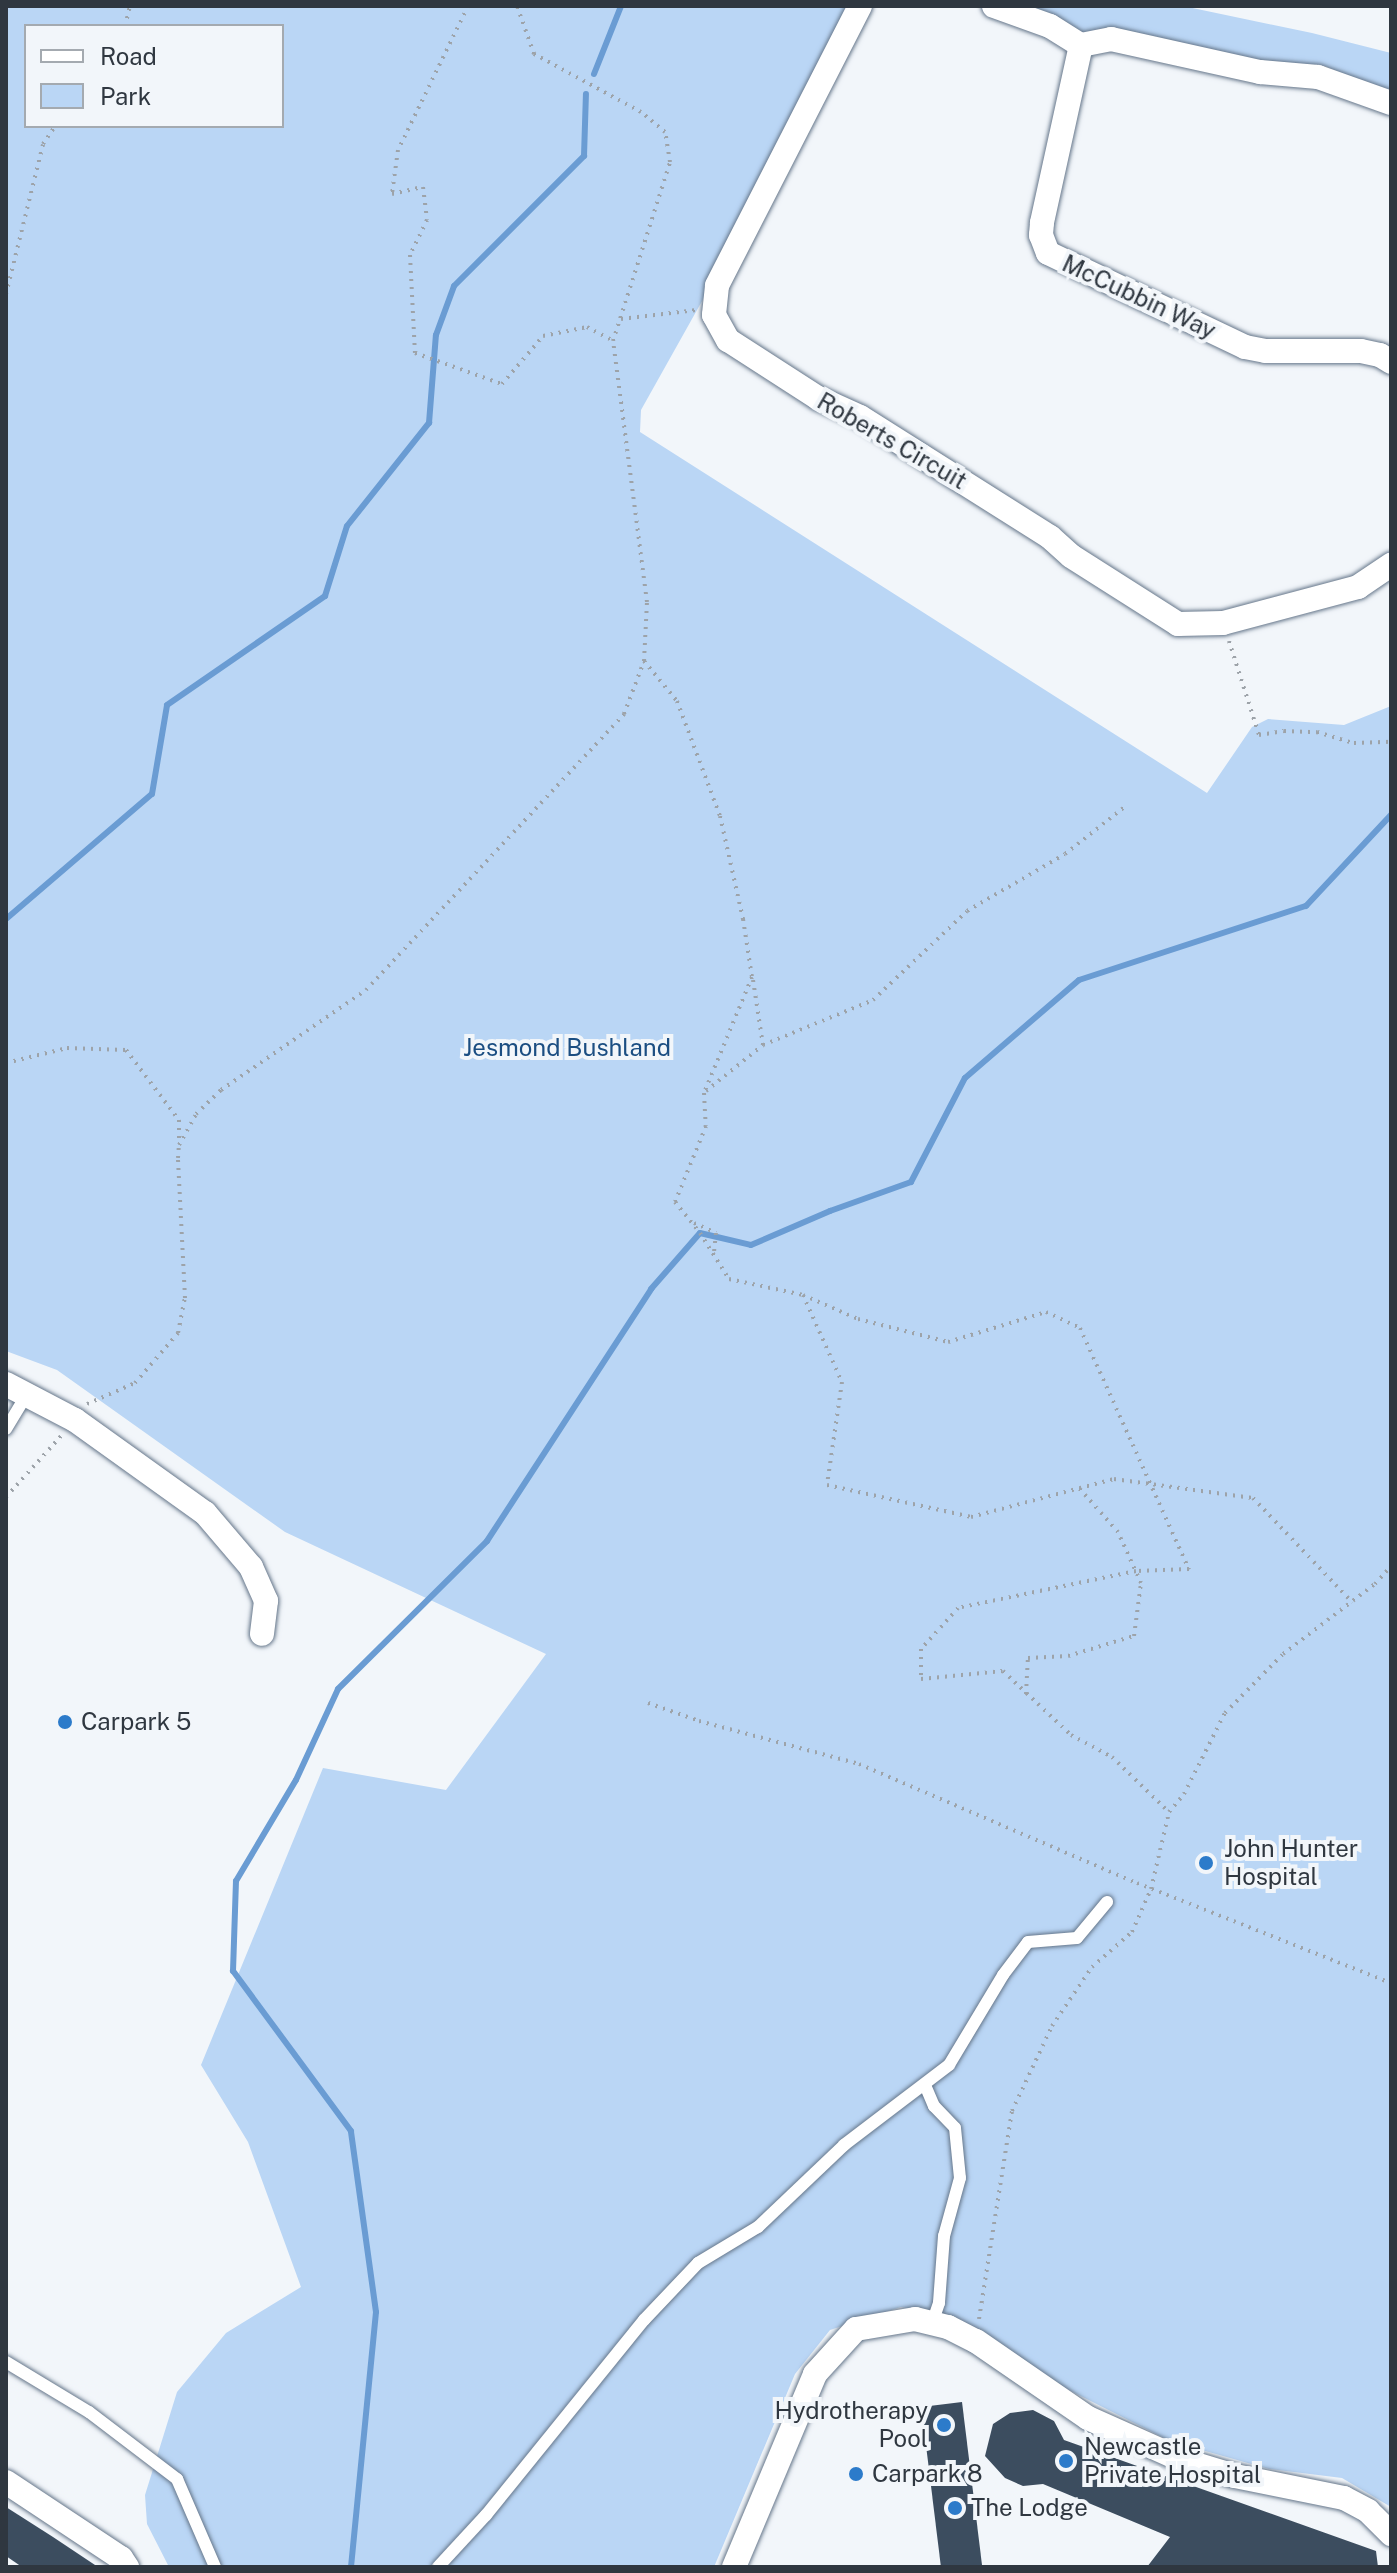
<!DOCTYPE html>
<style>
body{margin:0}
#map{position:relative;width:1397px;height:2573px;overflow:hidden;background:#f2f6fa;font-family:"Public Sans",sans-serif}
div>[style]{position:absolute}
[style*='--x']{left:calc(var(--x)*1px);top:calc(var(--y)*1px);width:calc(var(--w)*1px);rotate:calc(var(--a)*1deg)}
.green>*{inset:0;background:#bad6f5}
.stream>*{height:6px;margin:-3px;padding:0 3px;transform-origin:3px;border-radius:3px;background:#6a9cd3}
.building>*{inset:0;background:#3c4d5f;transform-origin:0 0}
.path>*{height:4px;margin-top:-2px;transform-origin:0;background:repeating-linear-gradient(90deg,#9da3a9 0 2px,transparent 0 8px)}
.roads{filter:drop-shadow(0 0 2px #65768a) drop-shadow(0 0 2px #65768a)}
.service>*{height:12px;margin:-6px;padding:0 6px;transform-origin:6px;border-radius:6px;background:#fff}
.minor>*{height:24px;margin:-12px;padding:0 12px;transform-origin:12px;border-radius:12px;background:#fff}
.dots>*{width:22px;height:22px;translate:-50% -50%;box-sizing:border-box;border:4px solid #f2f6fa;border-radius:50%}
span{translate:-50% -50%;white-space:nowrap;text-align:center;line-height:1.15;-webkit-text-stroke:8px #f2f6fa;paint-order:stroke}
.street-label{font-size:24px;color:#2f3740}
.park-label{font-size:24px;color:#1b4e82}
.poi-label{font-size:24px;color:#2f3740}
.left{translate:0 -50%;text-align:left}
.right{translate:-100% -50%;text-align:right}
.frame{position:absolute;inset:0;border:8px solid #2f3740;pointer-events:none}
.legend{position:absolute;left:24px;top:24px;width:260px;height:104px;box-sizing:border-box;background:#f2f6fa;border:2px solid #a4aab0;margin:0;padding:10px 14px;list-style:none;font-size:24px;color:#2f3740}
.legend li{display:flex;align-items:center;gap:16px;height:40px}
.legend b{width:40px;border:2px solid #a4aab0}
</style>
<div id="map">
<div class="green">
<i style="clip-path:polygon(evenodd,6px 6px,848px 6px,706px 294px,641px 410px,640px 432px,1207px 793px,1252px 727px,1268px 719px,1344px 725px,1391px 706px,1391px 2507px,1342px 2478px,1269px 2469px,1170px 2441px,1057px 2384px,952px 2316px,901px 2307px,830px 2330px,795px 2374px,714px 2567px,169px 2567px,147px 2524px,145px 2495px,177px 2392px,226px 2333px,301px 2287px,248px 2142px,201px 2065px,323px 1768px,446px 1790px,546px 1654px,285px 1532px,57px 1370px,6px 1351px,6px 6px,26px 26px,282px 26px,282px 126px,26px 126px,26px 26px)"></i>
<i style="clip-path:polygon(1021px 6px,1183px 6px,1312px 33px,1391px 53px,1391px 95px,1325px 66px,1253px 60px,1111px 27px,1083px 34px)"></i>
</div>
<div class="stream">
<i style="--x:594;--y:74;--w:73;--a:-68.3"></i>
<i style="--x:6;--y:919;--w:192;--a:-40.6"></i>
<i style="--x:152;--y:794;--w:90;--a:-80.4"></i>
<i style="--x:167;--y:705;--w:192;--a:-34.6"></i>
<i style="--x:325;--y:596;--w:73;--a:-72.6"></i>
<i style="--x:347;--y:526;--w:132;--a:-51.5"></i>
<i style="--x:429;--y:423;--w:88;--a:-85.5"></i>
<i style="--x:436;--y:335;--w:52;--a:-69.8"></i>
<i style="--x:454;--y:286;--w:184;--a:-45"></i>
<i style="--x:584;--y:156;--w:62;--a:-88.2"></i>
<i style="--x:351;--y:2567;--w:256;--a:-84.4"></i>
<i style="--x:376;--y:2312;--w:183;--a:-97.9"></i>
<i style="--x:351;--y:2131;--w:199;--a:-126.4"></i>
<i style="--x:233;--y:1971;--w:90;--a:-88.1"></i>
<i style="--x:236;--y:1881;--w:117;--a:-59.3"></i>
<i style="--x:296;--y:1780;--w:100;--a:-65.2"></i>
<i style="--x:338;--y:1689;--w:210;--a:-44.8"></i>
<i style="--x:487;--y:1541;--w:301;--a:-56.9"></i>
<i style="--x:651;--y:1289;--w:74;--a:-48.8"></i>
<i style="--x:700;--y:1233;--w:52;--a:13.2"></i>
<i style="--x:751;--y:1245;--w:86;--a:-23.3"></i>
<i style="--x:830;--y:1211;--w:86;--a:-19.7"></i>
<i style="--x:911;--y:1182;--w:117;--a:-62.6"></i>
<i style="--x:965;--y:1078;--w:150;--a:-40.7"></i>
<i style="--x:1079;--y:980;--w:239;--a:-18.1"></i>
<i style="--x:1306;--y:906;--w:125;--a:-47"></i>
</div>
<div class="building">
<i style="left:962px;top:2402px;width:166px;height:41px;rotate:83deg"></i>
<i style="clip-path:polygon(1033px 2410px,1054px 2421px,1064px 2440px,1376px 2551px,1378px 2567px,1147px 2567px,1170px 2537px,1043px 2484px,1023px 2486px,1005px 2478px,985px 2456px,993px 2424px,1010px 2413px)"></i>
<i style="clip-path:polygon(6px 2507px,53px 2537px,98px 2567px,22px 2567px,6px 2556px)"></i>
</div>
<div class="path">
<i style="--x:468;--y:6;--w:160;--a:115.9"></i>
<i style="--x:398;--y:150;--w:44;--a:97.8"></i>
<i style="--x:392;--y:194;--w:32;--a:-13"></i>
<i style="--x:423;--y:187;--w:33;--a:83"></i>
<i style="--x:427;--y:220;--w:39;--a:116"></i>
<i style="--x:410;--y:255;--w:98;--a:87.1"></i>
<i style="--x:415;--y:353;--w:92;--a:19.6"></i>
<i style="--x:502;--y:384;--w:63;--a:-49.5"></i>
<i style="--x:543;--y:336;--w:45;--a:-11.6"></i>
<i style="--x:587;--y:327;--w:30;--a:28"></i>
<i style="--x:125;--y:26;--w:21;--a:-76"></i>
<i style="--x:6;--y:294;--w:154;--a:-76.1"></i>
<i style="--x:43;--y:144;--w:22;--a:-56"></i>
<i style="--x:621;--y:319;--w:76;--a:-6.8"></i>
<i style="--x:1229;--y:641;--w:99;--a:72.3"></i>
<i style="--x:1259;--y:735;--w:25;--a:-9"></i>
<i style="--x:1284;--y:731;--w:33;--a:2"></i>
<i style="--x:1317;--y:732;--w:39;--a:17"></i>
<i style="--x:1354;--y:743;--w:37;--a:-2"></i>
<i style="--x:644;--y:661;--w:52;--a:50.5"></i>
<i style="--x:677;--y:701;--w:123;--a:69.5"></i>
<i style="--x:720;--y:816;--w:106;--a:77.4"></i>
<i style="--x:743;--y:919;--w:59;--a:81.2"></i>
<i style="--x:752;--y:977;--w:126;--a:112.5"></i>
<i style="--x:704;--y:1093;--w:33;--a:87"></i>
<i style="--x:706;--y:1126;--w:82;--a:112.2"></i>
<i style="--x:675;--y:1202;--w:40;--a:51"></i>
<i style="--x:700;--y:1233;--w:54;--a:57.8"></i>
<i style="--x:729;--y:1279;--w:76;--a:12.2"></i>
<i style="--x:803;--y:1295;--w:95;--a:65.9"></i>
<i style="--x:842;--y:1382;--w:104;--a:98.3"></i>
<i style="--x:827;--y:1485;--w:148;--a:12.5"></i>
<i style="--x:971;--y:1517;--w:148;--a:-14.9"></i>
<i style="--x:1114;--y:1479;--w:140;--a:7.8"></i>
<i style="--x:1253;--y:1498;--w:144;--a:46.4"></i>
<i style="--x:753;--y:980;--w:66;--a:81.3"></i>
<i style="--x:763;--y:1045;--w:119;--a:-22.2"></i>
<i style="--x:873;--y:1000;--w:129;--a:-43.4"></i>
<i style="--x:967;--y:911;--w:113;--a:-30.2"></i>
<i style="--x:1065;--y:854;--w:79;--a:-38.3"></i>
<i style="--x:6;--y:1063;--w:63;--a:-13.8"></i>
<i style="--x:67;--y:1048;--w:59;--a:1.9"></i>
<i style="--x:126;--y:1050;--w:88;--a:52.9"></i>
<i style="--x:179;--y:1120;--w:23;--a:90"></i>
<i style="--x:706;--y:1091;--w:73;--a:-38.9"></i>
<i style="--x:694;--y:1223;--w:24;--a:24"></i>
<i style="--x:716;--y:1233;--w:19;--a:96"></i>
<i style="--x:803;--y:1295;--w:60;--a:23.6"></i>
<i style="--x:858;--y:1319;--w:93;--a:14.3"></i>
<i style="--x:948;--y:1342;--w:102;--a:-17"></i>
<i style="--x:1046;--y:1312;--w:38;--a:25"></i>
<i style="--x:1080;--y:1328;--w:265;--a:65.7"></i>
<i style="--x:1189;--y:1569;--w:53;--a:177.8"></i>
<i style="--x:1136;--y:1571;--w:182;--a:168.3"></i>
<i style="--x:958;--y:1608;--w:55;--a:132.1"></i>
<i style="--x:921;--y:1649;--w:30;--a:90"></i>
<i style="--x:921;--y:1679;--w:82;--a:-5.6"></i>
<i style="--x:1003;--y:1671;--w:93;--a:43.3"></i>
<i style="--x:1071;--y:1735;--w:47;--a:28.2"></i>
<i style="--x:1112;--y:1757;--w:79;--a:44"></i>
<i style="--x:87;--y:1404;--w:52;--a:-23.6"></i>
<i style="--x:135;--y:1383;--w:66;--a:-49.3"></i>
<i style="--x:178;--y:1333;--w:36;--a:-79"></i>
<i style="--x:185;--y:1298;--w:140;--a:-92.9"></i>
<i style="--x:178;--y:1158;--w:13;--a:-86"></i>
<i style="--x:179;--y:1145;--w:35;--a:-61"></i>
<i style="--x:196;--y:1114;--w:35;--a:-44"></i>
<i style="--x:221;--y:1090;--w:176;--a:-34.6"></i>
<i style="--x:366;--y:990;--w:378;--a:-46.9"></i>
<i style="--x:624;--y:714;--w:57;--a:-69.3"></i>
<i style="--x:644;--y:661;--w:59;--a:-87.1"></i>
<i style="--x:647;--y:602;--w:263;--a:-97.4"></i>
<i style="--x:613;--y:341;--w:188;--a:-72.3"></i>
<i style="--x:670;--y:162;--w:30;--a:-99"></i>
<i style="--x:665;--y:132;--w:31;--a:-140"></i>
<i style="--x:641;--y:112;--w:122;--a:-151.5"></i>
<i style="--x:534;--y:54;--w:51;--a:-109.5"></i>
<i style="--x:6;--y:1497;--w:82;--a:-48"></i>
<i style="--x:1026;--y:1694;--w:36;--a:-87"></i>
<i style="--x:1028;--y:1658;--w:40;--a:-2.9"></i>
<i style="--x:1068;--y:1656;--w:69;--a:-16.9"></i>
<i style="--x:1134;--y:1636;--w:53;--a:-82.5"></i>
<i style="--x:1141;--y:1583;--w:56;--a:-114.3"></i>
<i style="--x:1118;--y:1532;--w:59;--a:-131.6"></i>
<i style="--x:648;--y:1703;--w:54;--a:19.4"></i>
<i style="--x:699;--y:1721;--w:166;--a:15"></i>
<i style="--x:859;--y:1764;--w:302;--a:23.2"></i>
<i style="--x:1137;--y:1883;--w:273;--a:21.5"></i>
<i style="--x:979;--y:2319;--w:211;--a:-81"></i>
<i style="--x:1012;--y:2111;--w:94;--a:-64.8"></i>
<i style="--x:1052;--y:2026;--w:71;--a:-55.9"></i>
<i style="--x:1092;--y:1967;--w:53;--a:-41.2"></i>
<i style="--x:1132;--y:1932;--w:47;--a:-66.2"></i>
<i style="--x:1151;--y:1889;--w:79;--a:-76.8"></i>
<i style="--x:1169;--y:1812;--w:23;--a:-50"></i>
<i style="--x:1184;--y:1794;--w:91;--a:-63.2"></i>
<i style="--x:1225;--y:1713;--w:83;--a:-45.5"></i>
<i style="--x:1283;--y:1654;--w:116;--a:-37.3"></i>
<i style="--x:1375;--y:1584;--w:24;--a:-48"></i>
</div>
<div class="roads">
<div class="service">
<i style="--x:6;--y:1429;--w:41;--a:-59"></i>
<i style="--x:925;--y:2085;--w:23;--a:67"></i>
<i style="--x:934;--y:2106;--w:30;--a:46"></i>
<i style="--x:955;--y:2128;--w:50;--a:84.3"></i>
<i style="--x:960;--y:2178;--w:60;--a:105.4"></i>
<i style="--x:944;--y:2236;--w:67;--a:94.3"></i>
<i style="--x:939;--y:2303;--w:21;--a:109"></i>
<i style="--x:6;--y:2362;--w:97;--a:31.1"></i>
<i style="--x:89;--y:2412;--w:111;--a:37.3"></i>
<i style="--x:177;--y:2479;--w:96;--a:66.6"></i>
<i style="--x:438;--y:2567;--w:71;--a:-47.3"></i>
<i style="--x:486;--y:2515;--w:251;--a:-51"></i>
<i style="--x:644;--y:2320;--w:79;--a:-46.5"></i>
<i style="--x:698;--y:2263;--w:70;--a:-31"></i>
<i style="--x:758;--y:2227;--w:119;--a:-43.6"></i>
<i style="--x:844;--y:2145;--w:132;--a:-37.3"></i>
<i style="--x:949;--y:2065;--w:105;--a:-59"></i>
<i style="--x:1003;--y:1975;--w:41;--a:-52.9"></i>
<i style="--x:1028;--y:1942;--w:49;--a:-4.7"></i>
<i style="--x:1077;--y:1938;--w:47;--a:-50.2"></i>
</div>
<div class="minor">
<i style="--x:860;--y:6;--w:314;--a:117.1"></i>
<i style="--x:717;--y:286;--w:29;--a:96"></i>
<i style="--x:714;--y:315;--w:29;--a:61"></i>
<i style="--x:728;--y:340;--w:107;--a:32.8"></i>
<i style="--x:818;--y:398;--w:46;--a:24.3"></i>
<i style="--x:860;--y:417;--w:225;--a:32.3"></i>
<i style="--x:1050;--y:537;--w:28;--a:42"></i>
<i style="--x:1071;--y:556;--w:127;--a:32.4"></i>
<i style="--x:1178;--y:624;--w:45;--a:-1.3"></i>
<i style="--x:1223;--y:623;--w:140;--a:-14.9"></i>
<i style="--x:1358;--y:587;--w:40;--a:-34"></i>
<i style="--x:994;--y:6;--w:59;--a:19.7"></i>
<i style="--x:1050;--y:26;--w:36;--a:32"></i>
<i style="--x:1081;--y:45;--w:31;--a:-11"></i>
<i style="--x:1111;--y:39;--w:153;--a:12.5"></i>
<i style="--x:1260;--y:72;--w:58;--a:4.9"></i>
<i style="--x:1318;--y:77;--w:77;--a:19.6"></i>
<i style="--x:1081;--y:45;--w:182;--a:102.4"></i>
<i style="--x:1042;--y:223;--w:12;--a:95"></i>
<i style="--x:1041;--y:235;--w:19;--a:69"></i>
<i style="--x:1048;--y:253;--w:218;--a:25.5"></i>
<i style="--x:1245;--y:347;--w:21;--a:11"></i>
<i style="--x:1266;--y:351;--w:95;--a:0"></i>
<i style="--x:1361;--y:351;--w:19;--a:12"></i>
<i style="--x:1380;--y:355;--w:13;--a:32"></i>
<i style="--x:6;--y:1384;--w:78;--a:27.6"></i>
<i style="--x:75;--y:1420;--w:160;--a:35.6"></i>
<i style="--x:205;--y:1513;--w:71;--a:49.6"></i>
<i style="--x:251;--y:1567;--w:37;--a:66"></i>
<i style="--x:266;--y:1601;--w:33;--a:97"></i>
<i style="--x:6;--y:2482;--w:138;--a:33.5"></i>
<i style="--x:121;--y:2558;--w:11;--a:56"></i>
<i style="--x:734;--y:2567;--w:209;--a:-67.2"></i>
<i style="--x:815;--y:2374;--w:61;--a:-47.7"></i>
<i style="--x:856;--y:2329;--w:60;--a:-9.6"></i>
<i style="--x:915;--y:2319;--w:34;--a:14"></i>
<i style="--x:948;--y:2327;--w:31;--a:27"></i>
<i style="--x:976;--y:2341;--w:136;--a:34.5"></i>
<i style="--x:1088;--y:2418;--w:103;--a:24.1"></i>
<i style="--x:1182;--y:2460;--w:55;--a:16.8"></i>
<i style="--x:1235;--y:2476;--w:111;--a:11.4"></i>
<i style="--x:1344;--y:2498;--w:27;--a:28"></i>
<i style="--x:1368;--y:2511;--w:33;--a:45"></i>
</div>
</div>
<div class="dots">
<i style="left:65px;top:1722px;background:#2c7bca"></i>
<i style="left:1206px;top:1863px;background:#2c7bca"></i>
<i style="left:944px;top:2425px;background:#2c7bca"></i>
<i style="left:1066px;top:2461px;background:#2c7bca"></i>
<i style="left:856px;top:2474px;background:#2c7bca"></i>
<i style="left:955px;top:2508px;background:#2c7bca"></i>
</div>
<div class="street-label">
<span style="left:1139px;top:297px;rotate:25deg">McCubbin Way</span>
<span style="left:892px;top:441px;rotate:30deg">Roberts Circuit</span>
</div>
<div class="park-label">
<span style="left:567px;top:1048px">Jesmond Bushland</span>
</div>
<div class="poi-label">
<span class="left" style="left:81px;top:1722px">Carpark 5</span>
<span class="left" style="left:1224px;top:1863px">John Hunter<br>Hospital</span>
<span class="right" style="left:928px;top:2425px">Hydrotherapy<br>Pool</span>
<span class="left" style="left:1084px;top:2461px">Newcastle<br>Private Hospital</span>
<span class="left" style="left:872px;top:2474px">Carpark 8</span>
<span class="left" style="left:971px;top:2508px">The Lodge</span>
</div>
<div class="frame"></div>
<ul class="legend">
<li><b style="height:10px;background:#fff"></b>Road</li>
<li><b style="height:22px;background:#bad6f5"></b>Park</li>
</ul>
</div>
